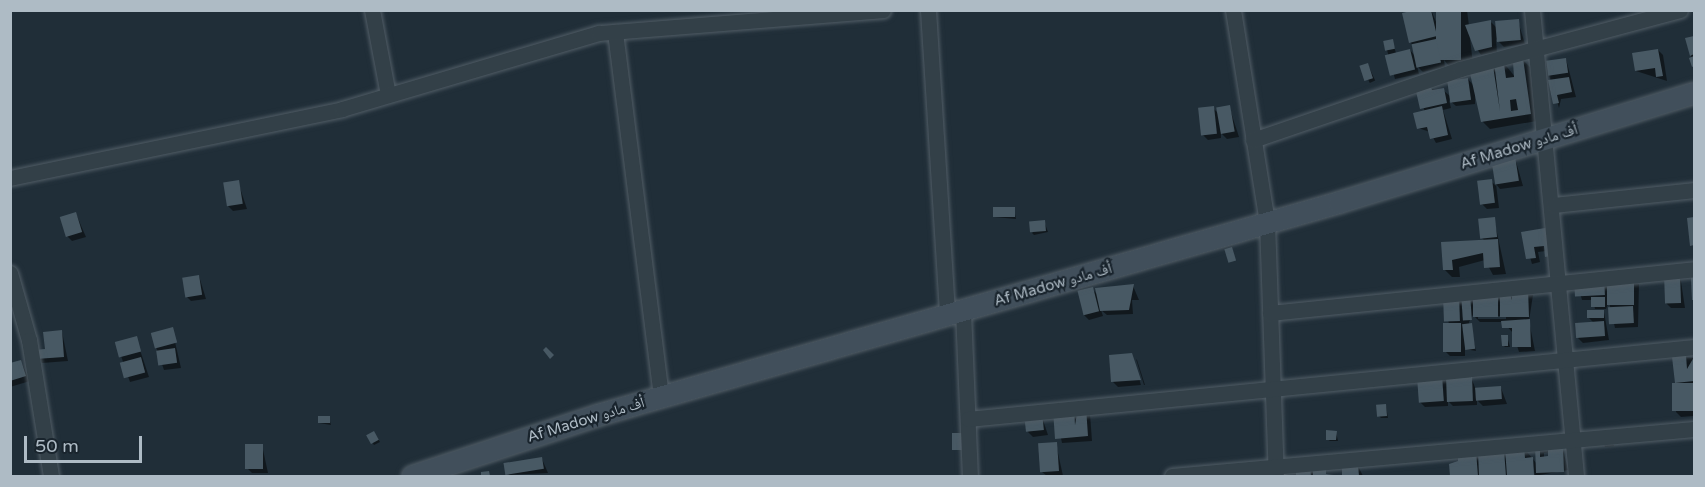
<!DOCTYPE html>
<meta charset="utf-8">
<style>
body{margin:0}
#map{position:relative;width:1705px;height:487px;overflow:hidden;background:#202e38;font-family:"Varela Round","Noto Naskh Arabic",sans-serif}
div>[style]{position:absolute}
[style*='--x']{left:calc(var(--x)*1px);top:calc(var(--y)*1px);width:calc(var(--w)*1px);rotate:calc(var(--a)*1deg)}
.shadow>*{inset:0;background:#0007;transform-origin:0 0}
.building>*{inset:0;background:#485964;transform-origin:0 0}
.roads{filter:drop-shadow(0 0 2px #515d66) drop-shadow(0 0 2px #515d66)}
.street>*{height:15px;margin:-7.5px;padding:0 7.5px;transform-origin:7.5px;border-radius:7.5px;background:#334048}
.secondary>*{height:21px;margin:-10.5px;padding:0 10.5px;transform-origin:10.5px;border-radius:10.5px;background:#414f5b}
span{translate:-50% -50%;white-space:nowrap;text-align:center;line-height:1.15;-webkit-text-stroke:4.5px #19242d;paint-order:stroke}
.street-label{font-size:15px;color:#aebbc5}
.frame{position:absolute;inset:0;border:12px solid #aebbc5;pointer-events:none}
.scale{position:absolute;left:24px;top:436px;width:118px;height:27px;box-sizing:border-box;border:3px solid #aebbc5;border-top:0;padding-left:8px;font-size:18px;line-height:21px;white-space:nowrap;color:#aebbc5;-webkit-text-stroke:4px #19242d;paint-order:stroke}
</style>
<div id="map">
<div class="shadow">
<i style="clip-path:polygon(1422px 10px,1431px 10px,1437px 24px,1438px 10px,1467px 10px,1469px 26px,1490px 21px,1497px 28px,1518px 21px,1525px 44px,1504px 47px,1496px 39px,1497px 52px,1481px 55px,1470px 38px,1473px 64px,1450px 67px,1444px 60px,1445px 67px,1423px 72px,1417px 66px,1419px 74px,1395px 79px,1387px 50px,1392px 40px,1396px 53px,1410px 50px,1415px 56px,1411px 42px)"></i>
<i style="clip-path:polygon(1694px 37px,1694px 68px,1687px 39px)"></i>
<i style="clip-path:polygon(1658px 50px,1663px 55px,1667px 81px,1636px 71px)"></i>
<i style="clip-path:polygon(1566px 59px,1576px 97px,1561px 99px,1559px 108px,1549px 75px)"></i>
<i style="clip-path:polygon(1523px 60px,1530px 67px,1537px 121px,1490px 129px,1483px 122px,1475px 91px,1475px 104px,1456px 106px,1449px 100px,1451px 108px,1443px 110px,1452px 139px,1436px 143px,1430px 132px,1418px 128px,1425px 112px,1417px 88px,1443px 90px,1451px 97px,1468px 79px,1474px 86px,1503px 62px,1516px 78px)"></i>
<i style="left:1368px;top:65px;width:17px;height:6px;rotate:65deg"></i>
<i style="clip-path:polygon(1229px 106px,1239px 137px,1227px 139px,1221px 133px,1221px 138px,1208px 140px,1203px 135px,1213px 108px,1218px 113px)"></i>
<i style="clip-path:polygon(1515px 158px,1523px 186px,1500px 189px,1496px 184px,1499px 208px,1487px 209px,1482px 204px,1491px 181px,1496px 186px,1492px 161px)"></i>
<i style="clip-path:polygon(238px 182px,247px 209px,233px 211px,228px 206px)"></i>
<i style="clip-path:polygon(1014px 209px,1016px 219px,994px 217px)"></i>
<i style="clip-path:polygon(76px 214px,86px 237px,72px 241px,67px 236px)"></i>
<i style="clip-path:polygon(1494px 219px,1506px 274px,1493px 275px,1485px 260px,1459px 267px,1460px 277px,1452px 277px,1445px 270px,1443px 244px,1485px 241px,1482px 238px)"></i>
<i style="clip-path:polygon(1044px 221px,1048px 232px,1034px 235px,1032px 233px)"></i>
<i style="clip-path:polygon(1523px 233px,1555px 234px,1552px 261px,1546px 251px,1538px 252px,1540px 262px,1532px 264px)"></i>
<i style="clip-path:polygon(1680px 275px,1685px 308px,1671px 308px,1666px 303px)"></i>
<i style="clip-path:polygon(199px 276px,206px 299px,191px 301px,186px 296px)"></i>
<i style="clip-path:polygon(1576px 279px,1634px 279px,1639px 284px,1638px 327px,1615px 328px,1609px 302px,1606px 309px,1595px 309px,1593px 300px,1582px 300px)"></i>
<i style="clip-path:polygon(1133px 286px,1139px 300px,1132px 300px,1133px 314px,1107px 315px,1101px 310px,1103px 316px,1089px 320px,1084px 315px,1079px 292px,1092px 289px,1098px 295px)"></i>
<i style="clip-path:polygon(evenodd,1492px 289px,1533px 295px,1529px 321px,1535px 351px,1519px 352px,1513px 333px,1503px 322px,1480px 322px,1473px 315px,1469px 322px,1476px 351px,1465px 349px,1465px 356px,1450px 356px,1445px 351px,1449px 325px,1445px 296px,1492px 289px,1478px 316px,1506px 316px,1506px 319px,1478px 319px,1478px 316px)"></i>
<i style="clip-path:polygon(1604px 312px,1609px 340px,1583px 343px,1578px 338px,1594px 323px,1589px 318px)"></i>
<i style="clip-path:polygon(172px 329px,181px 368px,164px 370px,156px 347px)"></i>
<i style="clip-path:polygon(62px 332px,68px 361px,42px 363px,37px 358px)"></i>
<i style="clip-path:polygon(1507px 336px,1510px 347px,1505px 347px,1503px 345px)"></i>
<i style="clip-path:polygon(136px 338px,149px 377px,130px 382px,121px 356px)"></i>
<i style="clip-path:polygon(1132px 355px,1141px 385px,1118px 387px,1113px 382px)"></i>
<i style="clip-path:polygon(1685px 357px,1694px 358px,1694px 416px,1681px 417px,1676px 412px,1676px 382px)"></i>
<i style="clip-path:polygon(1136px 359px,1137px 360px,1145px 385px,1144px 385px)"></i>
<i style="clip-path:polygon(21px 362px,30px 381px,10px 387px,10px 365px)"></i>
<i style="clip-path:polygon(1442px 376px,1448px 382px,1471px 377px,1476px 390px,1501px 388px,1507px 404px,1483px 406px,1477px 400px,1477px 405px,1453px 406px,1448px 401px,1448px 406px,1425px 407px,1420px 402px)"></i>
<i style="clip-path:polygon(1386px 406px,1388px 418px,1381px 418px,1379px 416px)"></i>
<i style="clip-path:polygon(1055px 411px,1090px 414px,1092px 441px,1062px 443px)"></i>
<i style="clip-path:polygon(1041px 414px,1048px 435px,1033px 437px,1028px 432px)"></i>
<i style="clip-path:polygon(329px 418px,331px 425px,319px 423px)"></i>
<i style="clip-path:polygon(374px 432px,380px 442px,374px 445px,368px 436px)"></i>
<i style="clip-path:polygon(1336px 432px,1338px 441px,1330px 441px,1327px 439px)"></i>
<i style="clip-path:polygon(1601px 434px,1612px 435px,1614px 446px,1605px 447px)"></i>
<i style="clip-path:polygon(1056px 444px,1063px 476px,1047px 476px,1042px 472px)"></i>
<i style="clip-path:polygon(262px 445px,268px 473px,252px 473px,247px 468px)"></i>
<i style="clip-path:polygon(evenodd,1562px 445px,1568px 470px,1540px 475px,1568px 476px,1535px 476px,1532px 462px,1532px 476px,1452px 476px,1451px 465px,1464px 459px,1451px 458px,1524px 448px,1537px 464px,1536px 447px,1562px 445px,1549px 452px,1550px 458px,1544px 458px,1544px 453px,1549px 452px)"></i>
<i style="clip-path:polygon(542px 459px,548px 473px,508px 475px)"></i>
<i style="clip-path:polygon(1358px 466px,1363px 476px,1344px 476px,1343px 467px)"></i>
<i style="clip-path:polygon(1310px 468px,1315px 473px,1342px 476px,1298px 476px,1297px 469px)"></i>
</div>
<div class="building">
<i style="clip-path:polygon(1415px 10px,1431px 10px,1437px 36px,1409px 43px,1402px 13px)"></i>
<i style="left:1436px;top:10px;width:25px;height:50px"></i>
<i style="left:1519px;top:19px;width:21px;height:24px;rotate:85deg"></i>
<i style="clip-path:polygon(1491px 20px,1492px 47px,1475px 51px,1465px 25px)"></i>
<i style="clip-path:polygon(1694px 36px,1694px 54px,1690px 56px,1685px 38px)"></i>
<i style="left:1393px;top:39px;width:10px;height:10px;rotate:79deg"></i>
<i style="left:1436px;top:39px;width:24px;height:25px;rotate:78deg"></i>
<i style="left:1410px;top:49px;width:21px;height:26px;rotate:76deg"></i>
<i style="clip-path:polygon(1658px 49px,1663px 76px,1656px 77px,1655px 68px,1635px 71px,1632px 53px)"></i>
<i style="clip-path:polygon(1694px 56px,1694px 66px,1692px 67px,1689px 58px)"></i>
<i style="clip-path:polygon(evenodd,1523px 58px,1531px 114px,1481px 122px,1469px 69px,1493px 66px,1500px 111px,1494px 62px,1523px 58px,1513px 62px,1514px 77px,1506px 78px,1504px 64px,1513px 62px,1523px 58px,1516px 99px,1518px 110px,1511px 111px,1510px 100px,1516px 99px)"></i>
<i style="left:1566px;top:58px;width:15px;height:20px;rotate:82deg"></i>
<i style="left:1368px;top:63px;width:16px;height:9px;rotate:72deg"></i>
<i style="clip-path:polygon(1569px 77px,1572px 92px,1557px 95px,1559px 103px,1553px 104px,1548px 80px)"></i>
<i style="left:1468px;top:78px;width:22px;height:21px;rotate:82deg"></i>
<i style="clip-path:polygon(1430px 84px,1432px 90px,1444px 88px,1447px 103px,1420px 109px,1415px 87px)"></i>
<i style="left:1230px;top:105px;width:27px;height:14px;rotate:80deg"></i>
<i style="left:1214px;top:106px;width:28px;height:16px;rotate:84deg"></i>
<i style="clip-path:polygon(1442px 106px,1448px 135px,1430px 139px,1427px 127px,1417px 129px,1413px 113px)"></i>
<i style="left:1515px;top:156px;width:25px;height:24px;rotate:81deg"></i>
<i style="left:1492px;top:179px;width:24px;height:15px;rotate:83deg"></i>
<i style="left:239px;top:180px;width:24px;height:16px;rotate:81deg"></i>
<i style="left:1015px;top:207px;width:10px;height:22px;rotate:90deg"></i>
<i style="left:76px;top:212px;width:21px;height:17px;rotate:73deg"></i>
<i style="left:1495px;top:217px;width:20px;height:17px;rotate:84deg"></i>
<i style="clip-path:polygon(1694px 217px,1694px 245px,1690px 246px,1687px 218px)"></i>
<i style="left:1045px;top:220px;width:11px;height:16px;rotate:85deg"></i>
<i style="clip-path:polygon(1551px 227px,1555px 255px,1545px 257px,1544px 246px,1534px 247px,1536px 258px,1526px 259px,1521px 232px)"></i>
<i style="clip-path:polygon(1498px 239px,1500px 267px,1484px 268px,1483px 253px,1452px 260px,1453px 270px,1443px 270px,1441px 242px)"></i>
<i style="left:1232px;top:247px;width:14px;height:8px;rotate:73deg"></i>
<i style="left:1680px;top:273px;width:30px;height:16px;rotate:88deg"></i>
<i style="left:199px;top:275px;width:20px;height:17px;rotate:81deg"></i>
<i style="left:1604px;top:277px;width:18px;height:30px;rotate:87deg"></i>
<i style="clip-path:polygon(1694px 277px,1694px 300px,1692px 300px,1691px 278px)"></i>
<i style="left:1607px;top:278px;width:27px;height:27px"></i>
<i style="clip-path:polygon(1134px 284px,1129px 310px,1100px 311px,1095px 288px)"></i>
<i style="left:1093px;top:287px;width:25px;height:16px;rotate:76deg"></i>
<i style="left:1473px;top:287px;width:25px;height:30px"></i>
<i style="clip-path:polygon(1528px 288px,1529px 317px,1500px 317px,1500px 289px,1508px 289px,1512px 300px,1512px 289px)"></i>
<i style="left:1470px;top:293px;width:27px;height:9px;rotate:86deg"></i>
<i style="left:1459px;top:294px;width:27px;height:16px;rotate:88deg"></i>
<i style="left:1591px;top:297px;width:14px;height:10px"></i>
<i style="left:1633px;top:306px;width:17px;height:25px;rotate:87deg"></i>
<i style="left:1604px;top:310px;width:8px;height:17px;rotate:90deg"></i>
<i style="clip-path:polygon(1530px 319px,1531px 347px,1512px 347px,1512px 328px,1502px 328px,1501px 321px)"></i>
<i style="left:1604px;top:321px;width:15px;height:29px;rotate:86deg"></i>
<i style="left:1443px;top:323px;width:18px;height:29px"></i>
<i style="left:1472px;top:323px;width:26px;height:10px;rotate:83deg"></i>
<i style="left:173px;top:327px;width:16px;height:23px;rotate:75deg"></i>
<i style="clip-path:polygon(62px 330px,64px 357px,36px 359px,35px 350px,45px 349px,43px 332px)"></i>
<i style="clip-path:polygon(1501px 335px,1508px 335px,1508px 346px,1502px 346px)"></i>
<i style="left:137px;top:336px;width:16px;height:23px;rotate:75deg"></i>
<i style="clip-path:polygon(546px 347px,554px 355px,550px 359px,543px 350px)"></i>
<i style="left:175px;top:348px;width:15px;height:19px;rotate:82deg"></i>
<i style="clip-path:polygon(1132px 353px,1141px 380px,1111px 382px,1109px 355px)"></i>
<i style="clip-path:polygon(1686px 355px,1687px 369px,1694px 357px,1694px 381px,1675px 383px,1672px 357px)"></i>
<i style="left:141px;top:357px;width:16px;height:22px;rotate:75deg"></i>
<i style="clip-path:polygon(21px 360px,26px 376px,10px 381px,10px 363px)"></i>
<i style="left:1442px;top:375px;width:26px;height:25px;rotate:86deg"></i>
<i style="left:1472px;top:375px;width:26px;height:26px;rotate:88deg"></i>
<i style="left:1694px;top:383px;width:28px;height:22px;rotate:90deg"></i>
<i style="left:1501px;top:386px;width:13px;height:26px;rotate:86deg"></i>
<i style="left:1386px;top:404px;width:12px;height:10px;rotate:85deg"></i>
<i style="clip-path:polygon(1086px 407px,1088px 436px,1055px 439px,1053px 410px,1074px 408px,1075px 425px,1078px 408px)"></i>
<i style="left:1042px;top:412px;width:18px;height:18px;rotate:84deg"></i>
<i style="left:318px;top:416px;width:12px;height:7px"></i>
<i style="clip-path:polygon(1326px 430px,1337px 431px,1336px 440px,1326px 440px)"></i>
<i style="left:374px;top:431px;width:10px;height:9px;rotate:61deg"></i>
<i style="left:952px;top:433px;width:10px;height:17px"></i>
<i style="left:1057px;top:442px;width:29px;height:19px;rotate:86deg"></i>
<i style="left:245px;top:444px;width:18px;height:25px"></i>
<i style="clip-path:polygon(evenodd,1563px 444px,1564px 472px,1536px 473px,1535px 445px,1563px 444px,1540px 448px,1548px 448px,1548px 456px,1540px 457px,1540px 448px)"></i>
<i style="clip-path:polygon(1524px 446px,1525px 458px,1533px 457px,1534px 475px,1507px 476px,1505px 448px)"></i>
<i style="clip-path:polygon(1495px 450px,1504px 450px,1506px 476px,1479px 476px,1478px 451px,1495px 454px)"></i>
<i style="clip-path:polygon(1476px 451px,1478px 476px,1450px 476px,1449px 464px,1458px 461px,1458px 453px)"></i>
<i style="left:542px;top:457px;width:12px;height:39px;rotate:81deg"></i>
<i style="clip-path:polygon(1358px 465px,1359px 476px,1342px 476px,1342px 466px)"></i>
<i style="clip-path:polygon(1310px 467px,1311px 476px,1296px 476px,1296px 468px)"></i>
<i style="clip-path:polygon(1326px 468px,1326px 474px,1341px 476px,1313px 476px,1313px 469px)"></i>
<i style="clip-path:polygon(489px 471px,490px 476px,481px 476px,481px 472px)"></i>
</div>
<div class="roads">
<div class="street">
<i style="--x:372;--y:10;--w:86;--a:79.3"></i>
<i style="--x:928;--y:10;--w:307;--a:86.4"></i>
<i style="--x:1233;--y:10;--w:215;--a:80.9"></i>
<i style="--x:1267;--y:222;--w:254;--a:88"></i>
<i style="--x:1532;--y:10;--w:468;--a:84.6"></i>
<i style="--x:615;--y:32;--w:368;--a:82.8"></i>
<i style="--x:1253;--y:140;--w:219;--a:-18.9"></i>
<i style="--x:1460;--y:69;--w:228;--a:-15"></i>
<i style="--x:10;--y:178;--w:339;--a:-11.7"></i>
<i style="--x:342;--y:109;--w:268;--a:-16.5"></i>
<i style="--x:599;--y:33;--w:285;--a:-4.6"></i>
<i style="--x:1554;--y:205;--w:141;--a:-6.1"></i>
<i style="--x:10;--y:273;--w:70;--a:74.2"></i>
<i style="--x:29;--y:340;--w:138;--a:80.8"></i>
<i style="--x:963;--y:311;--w:165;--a:87.6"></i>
<i style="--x:1270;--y:313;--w:426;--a:-5.9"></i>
<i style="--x:968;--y:419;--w:730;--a:-5.66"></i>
<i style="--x:1172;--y:476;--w:524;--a:-5.14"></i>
</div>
<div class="secondary">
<i style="--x:412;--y:476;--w:195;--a:-18.2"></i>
<i style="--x:597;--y:415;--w:772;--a:-16.02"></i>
<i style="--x:1339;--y:202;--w:371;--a:-17.1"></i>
</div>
</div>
<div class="street-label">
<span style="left:1519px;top:147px;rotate:-17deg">Af Madow أف مادو</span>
<span style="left:1053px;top:285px;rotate:-16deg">Af Madow أف مادو</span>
<span style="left:586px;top:420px;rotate:-17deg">Af Madow أف مادو</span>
</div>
<div class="frame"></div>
<div class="scale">50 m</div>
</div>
